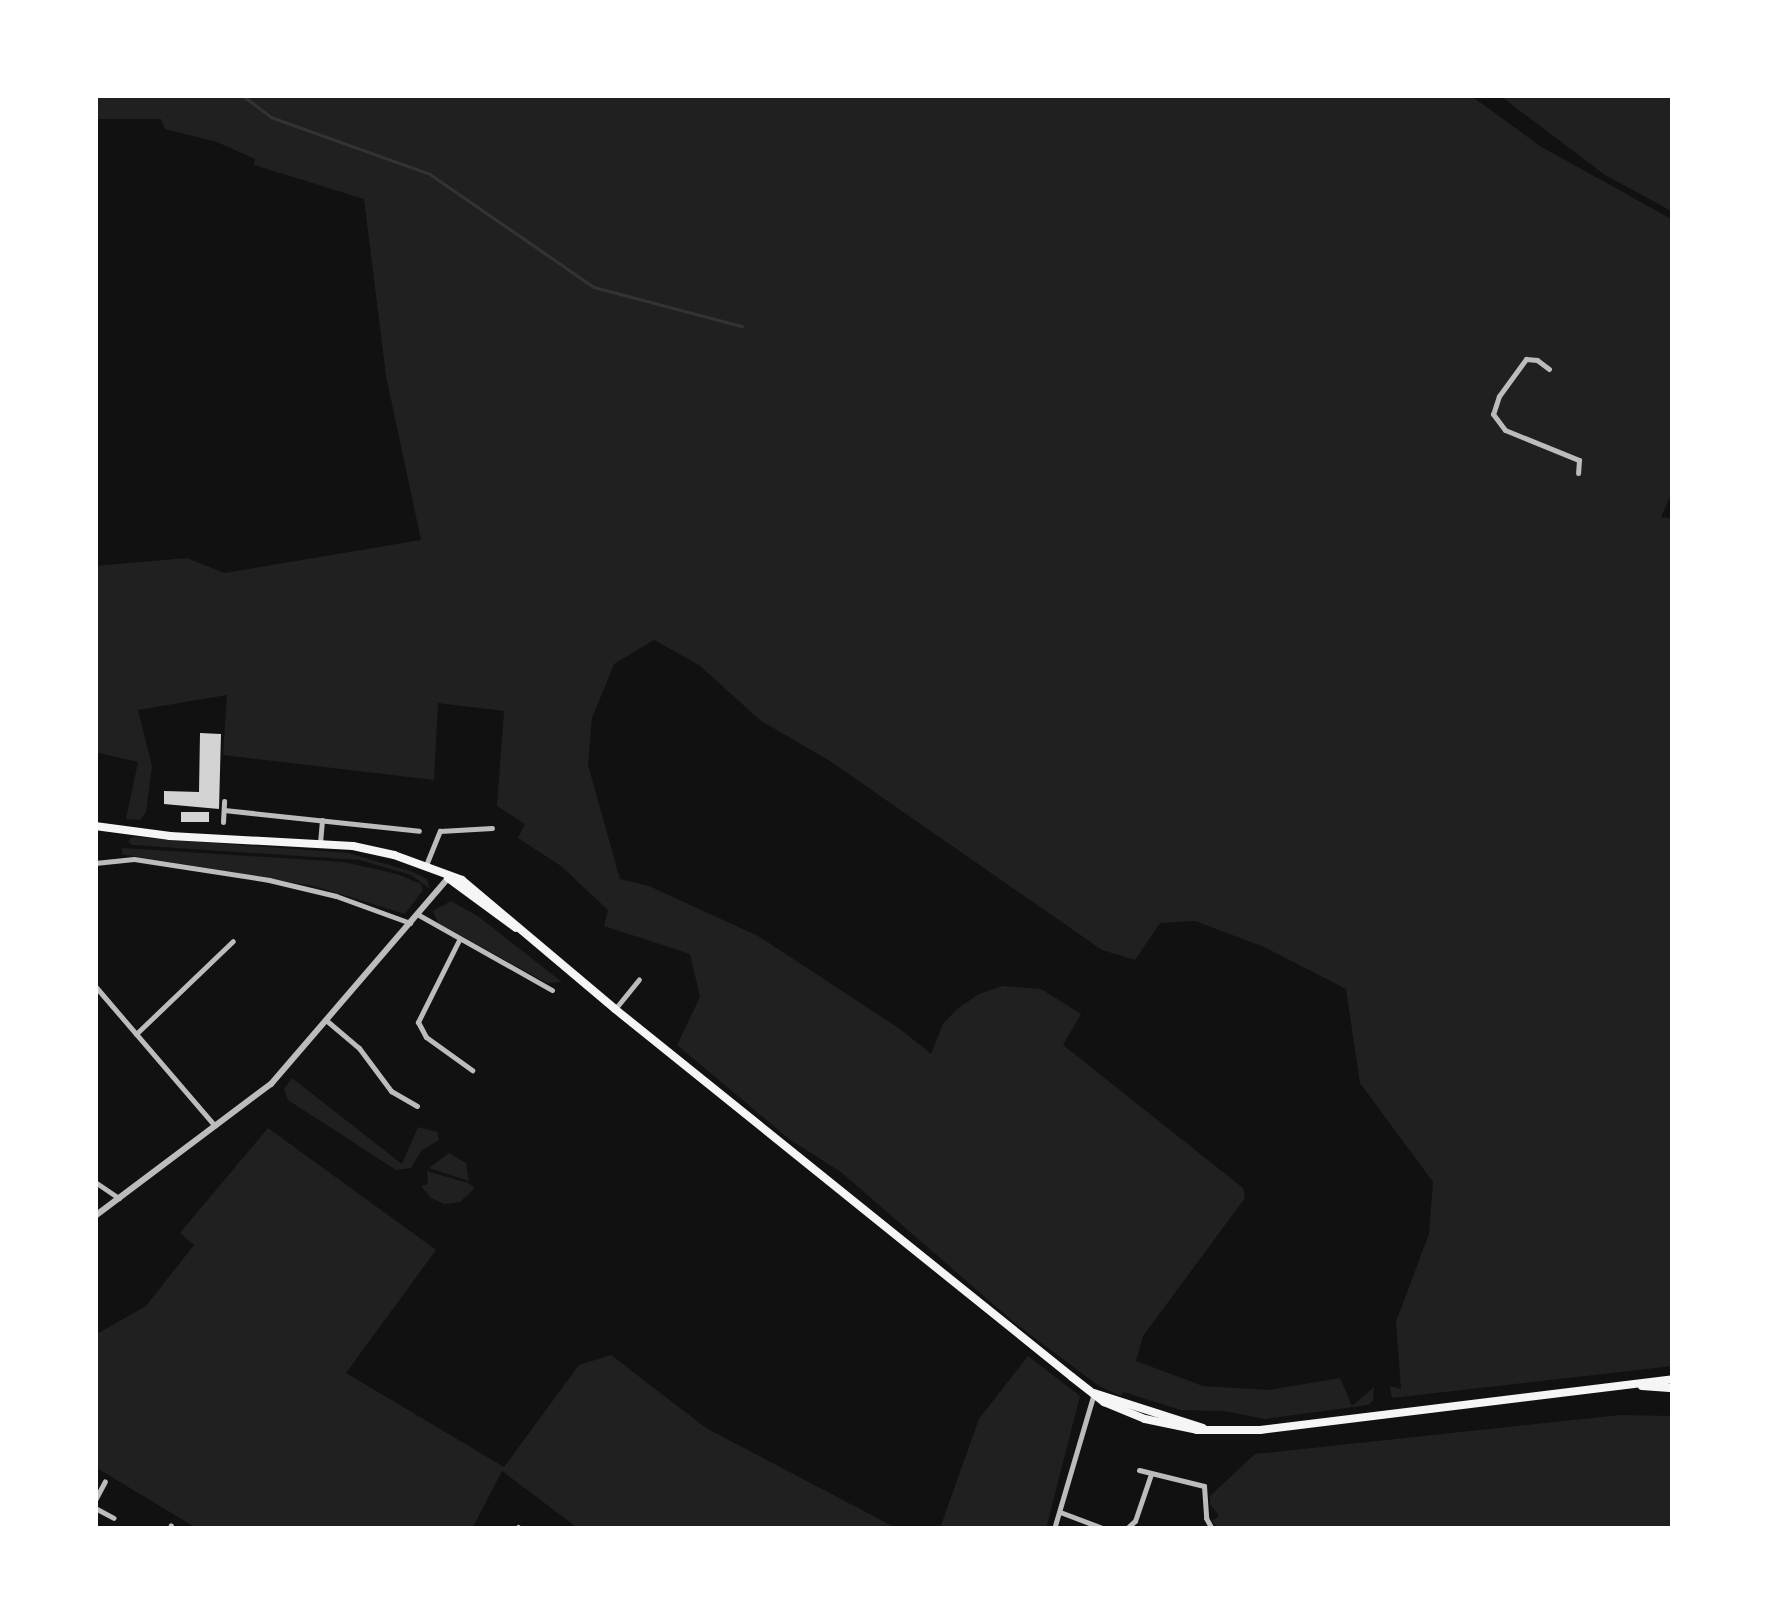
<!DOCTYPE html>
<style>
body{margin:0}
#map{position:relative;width:1768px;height:1624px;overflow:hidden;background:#111;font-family:"Public Sans",sans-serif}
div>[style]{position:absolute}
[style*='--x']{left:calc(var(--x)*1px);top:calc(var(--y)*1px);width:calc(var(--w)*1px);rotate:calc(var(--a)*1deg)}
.green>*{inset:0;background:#202020}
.stream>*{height:2.5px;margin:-1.25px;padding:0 1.25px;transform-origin:1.25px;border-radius:1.25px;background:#333}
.building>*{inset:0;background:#d3d3d3;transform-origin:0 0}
.minor>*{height:5px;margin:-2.5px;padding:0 2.5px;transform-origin:2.5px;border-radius:2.5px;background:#bcbcbc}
.tertiary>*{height:6px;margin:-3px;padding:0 3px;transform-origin:3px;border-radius:3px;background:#bcbcbc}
.primary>*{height:8px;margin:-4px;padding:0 4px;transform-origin:4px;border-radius:4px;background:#f5f5f5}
span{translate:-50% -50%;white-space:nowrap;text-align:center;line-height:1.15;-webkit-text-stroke:10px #fff;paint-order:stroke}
.frame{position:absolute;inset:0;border:98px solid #fff;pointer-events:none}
</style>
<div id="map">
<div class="green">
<i style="clip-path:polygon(95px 95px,1470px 95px,1540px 146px,1673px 220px,1673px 490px,1661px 517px,1673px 519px,1673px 1366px,1392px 1398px,1390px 1386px,1401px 1389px,1396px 1322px,1429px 1234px,1433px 1182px,1360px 1083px,1346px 989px,1264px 947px,1195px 921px,1160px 923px,1135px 960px,1102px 950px,830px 761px,760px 720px,699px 665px,654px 640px,614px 664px,592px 718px,588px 765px,620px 879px,649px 886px,758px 936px,900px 1029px,931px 1054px,943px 1024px,957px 1009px,979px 994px,1003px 986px,1041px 989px,1081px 1014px,1063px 1045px,1243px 1188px,1245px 1198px,1143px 1336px,1136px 1361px,1203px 1386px,1268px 1390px,1340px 1378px,1352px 1406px,1374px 1387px,1373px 1401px,1368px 1405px,1265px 1419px,1224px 1411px,1181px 1410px,1123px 1392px,1121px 1396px,1099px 1386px,1016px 1324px,841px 1172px,789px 1139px,677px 1045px,700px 997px,690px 954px,604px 926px,608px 910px,561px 866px,518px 838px,525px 824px,497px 806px,504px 711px,438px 703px,434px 780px,223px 755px,227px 695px,138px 710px,152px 766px,146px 812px,140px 820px,126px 819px,138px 762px,95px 752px,95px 566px,187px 558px,224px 573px,421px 540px,386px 376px,364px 199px,254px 165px,255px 159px,217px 142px,165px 129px,161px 119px,95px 119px)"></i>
<i style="clip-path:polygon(1499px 95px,1673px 95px,1673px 212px,1605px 175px)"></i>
<i style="clip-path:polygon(133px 837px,348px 853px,413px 872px,427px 879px,430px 889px,411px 875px,360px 860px,132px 845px,128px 841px)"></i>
<i style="clip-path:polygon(122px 848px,344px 862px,397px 874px,421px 884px,423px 890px,405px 914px,314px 886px,122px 854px)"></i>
<i style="clip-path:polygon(451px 901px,479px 917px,562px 982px,547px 983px,438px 923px,433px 911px)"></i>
<i style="clip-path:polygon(292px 1078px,402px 1164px,418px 1127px,437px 1132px,439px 1140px,421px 1151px,411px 1168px,396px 1170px,288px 1100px,284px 1089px)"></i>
<i style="clip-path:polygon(268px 1128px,436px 1250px,346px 1373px,504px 1467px,579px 1365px,611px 1355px,706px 1428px,898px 1529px,579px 1529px,502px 1471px,472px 1529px,198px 1529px,95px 1467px,95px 1335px,146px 1306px,194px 1245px,180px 1233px)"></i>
<i style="clip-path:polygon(449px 1153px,466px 1163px,469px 1181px,429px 1168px)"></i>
<i style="clip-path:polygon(427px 1171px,468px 1183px,475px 1188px,460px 1202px,444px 1204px,431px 1198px,421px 1186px,428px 1184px)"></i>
<i style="clip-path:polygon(1028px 1356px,1080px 1396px,1046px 1529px,919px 1529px,940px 1528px,979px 1419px)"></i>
<i style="clip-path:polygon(1620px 1415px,1673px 1416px,1673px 1529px,1218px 1529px,1212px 1521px,1219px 1516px,1210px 1504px,1210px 1496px,1255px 1454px)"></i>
</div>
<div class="stream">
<i style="--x:242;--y:95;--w:36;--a:37"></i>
<i style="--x:271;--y:117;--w:169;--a:19.7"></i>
<i style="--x:430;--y:174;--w:199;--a:34.6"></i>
<i style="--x:594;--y:287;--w:153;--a:14.8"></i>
</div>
<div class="building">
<i style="clip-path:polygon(200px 733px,221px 734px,219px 809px,164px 804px,164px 791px,199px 792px)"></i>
<i style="left:181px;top:812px;width:28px;height:10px"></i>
</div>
<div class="minor">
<i style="--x:1549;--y:369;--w:15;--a:-143"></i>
<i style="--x:1537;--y:360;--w:11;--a:-175"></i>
<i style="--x:1526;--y:359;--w:46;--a:126.1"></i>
<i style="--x:1499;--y:396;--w:19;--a:108"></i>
<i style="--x:1493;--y:414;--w:20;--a:53"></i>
<i style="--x:1505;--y:430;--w:80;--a:22.1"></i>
<i style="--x:1579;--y:460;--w:13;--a:94"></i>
<i style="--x:224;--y:810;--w:196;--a:6.1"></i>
<i style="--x:223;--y:822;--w:21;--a:-87"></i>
<i style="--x:320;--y:843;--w:23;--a:-85"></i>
<i style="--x:95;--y:863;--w:39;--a:-6"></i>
<i style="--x:134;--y:859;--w:137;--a:8.8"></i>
<i style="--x:269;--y:880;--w:69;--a:13.4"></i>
<i style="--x:336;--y:896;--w:79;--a:20"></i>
<i style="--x:426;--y:865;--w:37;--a:-68"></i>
<i style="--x:440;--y:831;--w:52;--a:-3.3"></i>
<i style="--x:417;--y:914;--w:155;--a:29.4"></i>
<i style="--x:459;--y:940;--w:92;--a:116.6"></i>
<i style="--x:418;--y:1022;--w:17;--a:62"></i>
<i style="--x:426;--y:1037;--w:57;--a:35.7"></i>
<i style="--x:95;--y:986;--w:184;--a:49.4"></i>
<i style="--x:615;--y:1009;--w:38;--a:-51"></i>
<i style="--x:327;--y:1021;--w:42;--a:40.2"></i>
<i style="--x:359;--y:1048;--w:54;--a:53.3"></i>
<i style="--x:391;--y:1091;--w:30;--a:30"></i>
<i style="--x:136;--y:1034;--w:134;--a:-43.8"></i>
<i style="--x:95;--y:1182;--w:29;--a:34"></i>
<i style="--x:1139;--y:1470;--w:67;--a:13.8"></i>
<i style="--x:1204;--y:1486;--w:32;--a:86"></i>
<i style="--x:1206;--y:1518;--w:13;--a:61"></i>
<i style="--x:95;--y:1500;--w:21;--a:-62"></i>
<i style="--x:95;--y:1508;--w:21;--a:28"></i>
<i style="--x:1060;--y:1512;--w:48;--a:20.7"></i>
<i style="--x:518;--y:1527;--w:3;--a:45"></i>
<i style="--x:169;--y:1529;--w:4;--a:-63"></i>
<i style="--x:1054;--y:1529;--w:142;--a:-73.6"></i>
<i style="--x:1126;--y:1529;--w:12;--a:-42"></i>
<i style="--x:1135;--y:1521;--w:50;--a:-71.2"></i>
</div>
<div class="tertiary">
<i style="--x:95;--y:1216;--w:220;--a:-36.9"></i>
<i style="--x:271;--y:1084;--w:272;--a:-49.3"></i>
</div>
<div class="primary">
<i style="--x:95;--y:826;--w:76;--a:7.6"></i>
<i style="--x:170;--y:836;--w:183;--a:3.1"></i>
<i style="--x:353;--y:846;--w:42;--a:12.4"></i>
<i style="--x:394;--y:855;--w:72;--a:20.2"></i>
<i style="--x:462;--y:880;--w:200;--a:40.1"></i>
<i style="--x:615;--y:1009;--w:587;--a:38.84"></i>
<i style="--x:1072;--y:1377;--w:41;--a:38"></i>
<i style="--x:1104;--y:1402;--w:44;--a:22.5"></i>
<i style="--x:1145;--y:1419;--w:53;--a:11.9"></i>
<i style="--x:1197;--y:1430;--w:63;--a:0"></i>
<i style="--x:1260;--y:1430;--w:416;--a:-7"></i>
<i style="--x:448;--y:878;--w:84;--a:36.3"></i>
<i style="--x:1642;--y:1386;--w:31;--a:4"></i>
<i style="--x:1094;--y:1393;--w:114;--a:17.8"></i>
</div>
<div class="frame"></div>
</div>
